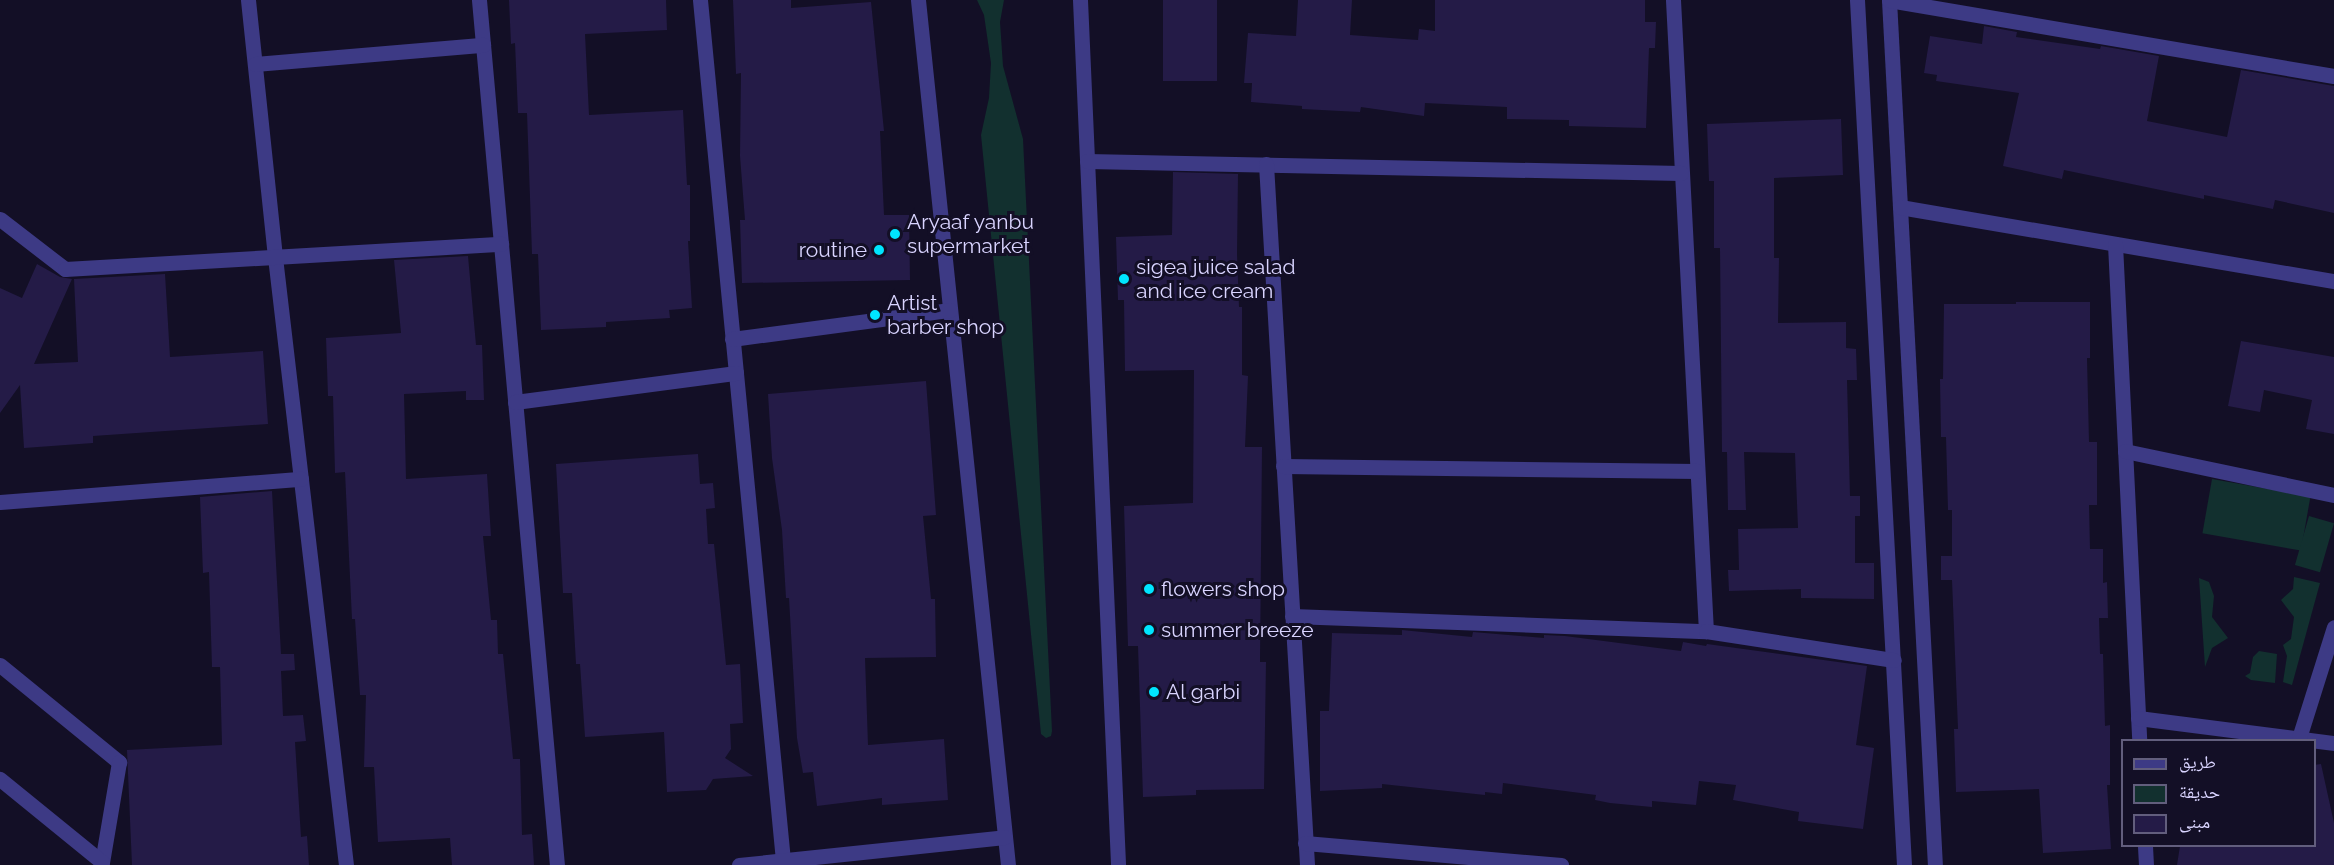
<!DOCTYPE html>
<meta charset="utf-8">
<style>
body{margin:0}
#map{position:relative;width:2334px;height:865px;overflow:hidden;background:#130f26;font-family:Raleway,"Noto Naskh Arabic",sans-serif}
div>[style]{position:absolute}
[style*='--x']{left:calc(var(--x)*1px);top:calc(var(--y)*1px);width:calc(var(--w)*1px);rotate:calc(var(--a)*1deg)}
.green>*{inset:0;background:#12302f;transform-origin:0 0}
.building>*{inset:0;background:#241b47;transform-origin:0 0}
.minor>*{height:15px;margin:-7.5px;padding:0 7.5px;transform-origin:7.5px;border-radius:7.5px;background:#3d3a85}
.dots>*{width:16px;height:16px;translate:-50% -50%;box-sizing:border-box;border:3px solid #130f26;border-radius:50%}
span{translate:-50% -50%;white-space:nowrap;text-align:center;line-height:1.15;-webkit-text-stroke:6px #130f26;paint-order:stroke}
.poi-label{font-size:21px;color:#d9d4ff}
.left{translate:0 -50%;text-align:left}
.right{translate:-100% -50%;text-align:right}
.legend{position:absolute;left:2121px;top:739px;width:195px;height:108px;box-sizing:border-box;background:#130f26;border:2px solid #625e7d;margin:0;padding:8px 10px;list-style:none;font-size:18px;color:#d9d4ff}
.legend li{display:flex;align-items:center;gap:12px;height:30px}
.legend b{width:30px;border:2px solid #625e7d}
</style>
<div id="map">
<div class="green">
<i style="clip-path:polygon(977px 0,1004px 0,1000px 22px,1003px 66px,1023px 139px,1052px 731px,1051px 736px,1046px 738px,1041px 734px,981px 135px,989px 98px,991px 63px,984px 15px)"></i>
<i style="left:2212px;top:479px;width:100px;height:55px;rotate:10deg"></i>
<i style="left:2309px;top:516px;width:26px;height:51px;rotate:16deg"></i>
<i style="clip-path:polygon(2294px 577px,2320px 583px,2292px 685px,2283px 682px,2287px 656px,2283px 645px,2291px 639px,2294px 617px,2281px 600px,2293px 589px)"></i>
<i style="clip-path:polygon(2199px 578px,2209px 582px,2214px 596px,2212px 617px,2228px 638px,2212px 648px,2205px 667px)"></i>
<i style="clip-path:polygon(2259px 651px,2277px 654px,2275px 683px,2251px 680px,2245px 676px,2250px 673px,2253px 657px)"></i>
</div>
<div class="building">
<i style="clip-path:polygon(509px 0,666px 0,667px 30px,585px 34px,589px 115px,683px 110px,687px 185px,690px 185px,690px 241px,688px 241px,692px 308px,669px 310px,670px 318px,606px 322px,606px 327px,541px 330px,538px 254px,532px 254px,527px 113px,518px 113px,515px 43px,511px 44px)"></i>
<i style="clip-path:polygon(733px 0,791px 0,791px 8px,871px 2px,884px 131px,880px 131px,884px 215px,909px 215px,910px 280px,742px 283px,740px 220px,745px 220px,740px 156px,741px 73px,736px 74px)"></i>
<i style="left:1163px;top:0;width:54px;height:81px"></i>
<i style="clip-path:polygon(1298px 0,1352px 0,1350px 35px,1418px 40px,1419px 29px,1435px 31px,1435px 0,1645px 0,1645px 22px,1656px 22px,1655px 48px,1649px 48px,1646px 128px,1569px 126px,1569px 120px,1507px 119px,1507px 107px,1425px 103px,1424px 116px,1361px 107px,1360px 112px,1302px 109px,1302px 106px,1251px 102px,1252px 83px,1244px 83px,1248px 33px,1296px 36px)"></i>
<i style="clip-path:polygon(1984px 26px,2017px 32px,2016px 37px,2100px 49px,2101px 46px,2159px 56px,2147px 121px,2227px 137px,2241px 70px,2334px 86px,2334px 213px,2275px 200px,2273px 209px,2204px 195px,2204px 199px,2064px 170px,2062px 179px,2003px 166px,2019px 93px,1936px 81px,1937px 75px,1924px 73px,1930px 36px,1982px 44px)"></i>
<i style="clip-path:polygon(1841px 119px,1843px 175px,1774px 178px,1774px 258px,1779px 258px,1778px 323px,1846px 322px,1846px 348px,1856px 349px,1857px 380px,1847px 380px,1850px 496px,1860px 496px,1860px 516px,1855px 516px,1855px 563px,1874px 563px,1874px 599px,1801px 598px,1801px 589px,1729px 591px,1728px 570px,1739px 570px,1738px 529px,1798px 528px,1795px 453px,1744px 452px,1746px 510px,1728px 510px,1727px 452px,1722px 452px,1720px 248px,1714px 248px,1714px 181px,1709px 181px,1707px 124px)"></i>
<i style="clip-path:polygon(1173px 172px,1238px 174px,1237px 254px,1239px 307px,1242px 307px,1242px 375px,1248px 376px,1245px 447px,1262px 447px,1260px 662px,1266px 662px,1264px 789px,1196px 790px,1196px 795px,1143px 797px,1138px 646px,1128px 646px,1124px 506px,1193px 503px,1194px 370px,1125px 371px,1124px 300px,1118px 300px,1116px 237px,1172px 235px)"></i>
<i style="clip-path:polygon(468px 256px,476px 345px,482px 345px,484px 400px,466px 400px,466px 391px,404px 394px,406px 479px,487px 474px,491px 536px,483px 536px,491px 620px,497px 620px,498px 654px,503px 654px,513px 759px,520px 759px,522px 835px,532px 834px,534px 865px,452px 865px,450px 838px,378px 842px,374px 767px,364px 767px,366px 695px,360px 695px,355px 619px,352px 619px,345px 472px,335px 473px,333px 396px,328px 396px,326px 338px,401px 333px,394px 260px)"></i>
<i style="clip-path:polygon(37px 264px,60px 277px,72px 279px,34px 364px,78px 362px,74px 279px,165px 274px,170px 357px,263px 351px,268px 424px,93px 436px,93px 443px,24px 448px,20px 385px,0 413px,0 288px,22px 298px)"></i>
<i style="clip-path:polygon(2016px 302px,2090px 302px,2090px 358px,2087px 358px,2089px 442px,2097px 442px,2097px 505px,2089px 505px,2090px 549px,2103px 549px,2103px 583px,2107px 582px,2108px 618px,2099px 618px,2100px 654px,2103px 654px,2105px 726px,2110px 725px,2110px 785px,2107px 785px,2111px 849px,2043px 853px,2039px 789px,1956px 792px,1954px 729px,1958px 729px,1952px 580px,1941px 580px,1941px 556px,1952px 556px,1952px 510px,1948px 510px,1946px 437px,1941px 437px,1940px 379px,1943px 379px,1944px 304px,2016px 304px)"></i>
<i style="clip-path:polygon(2241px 341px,2334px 357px,2334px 434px,2306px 429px,2312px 400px,2264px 390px,2260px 412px,2228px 406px)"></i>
<i style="clip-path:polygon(926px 381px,936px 515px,923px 516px,931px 599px,935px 599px,936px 657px,865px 658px,868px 745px,944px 739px,948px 800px,882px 805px,882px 798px,817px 806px,813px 772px,803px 773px,797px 738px,789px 598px,786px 598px,782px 530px,772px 458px,768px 394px)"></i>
<i style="clip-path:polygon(698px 454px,700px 484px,713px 483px,715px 508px,706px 509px,708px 544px,714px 544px,726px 665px,740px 664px,743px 723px,730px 724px,731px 749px,725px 758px,753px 776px,713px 779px,706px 790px,667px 792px,664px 732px,585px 737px,580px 664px,576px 664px,572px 593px,563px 593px,556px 464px)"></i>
<i style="clip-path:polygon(272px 491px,281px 654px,294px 654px,295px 670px,281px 671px,283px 716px,303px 715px,306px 741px,295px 742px,301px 837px,307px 836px,309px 865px,132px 865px,127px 750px,222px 745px,220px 667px,212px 667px,209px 572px,203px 573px,200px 497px)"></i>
<i style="clip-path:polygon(1402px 630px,1472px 637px,1473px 632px,1544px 638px,1544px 635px,1565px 636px,1681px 651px,1683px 642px,1706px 646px,1707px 644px,1867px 666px,1856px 745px,1874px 748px,1863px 829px,1798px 821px,1799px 812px,1733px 800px,1736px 785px,1699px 781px,1696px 805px,1652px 801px,1652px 807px,1610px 803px,1595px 800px,1596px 795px,1503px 783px,1502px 794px,1485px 792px,1485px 795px,1382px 784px,1382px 788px,1320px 791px,1320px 711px,1329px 711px,1332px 633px,1402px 635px)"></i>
<i style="clip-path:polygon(2321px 764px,2334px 823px,2334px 865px,2177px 865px,2180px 846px,2314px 846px,2314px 765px)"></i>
</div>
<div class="minor">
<i style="--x:248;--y:0;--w:258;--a:84"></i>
<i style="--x:275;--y:257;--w:612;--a:83.34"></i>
<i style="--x:479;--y:0;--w:869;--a:84.85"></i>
<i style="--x:700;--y:0;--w:864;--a:84.49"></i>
<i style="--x:918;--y:0;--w:870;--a:84.06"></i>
<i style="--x:1080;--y:0;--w:866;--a:87.48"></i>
<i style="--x:1673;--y:0;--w:632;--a:87.01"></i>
<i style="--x:1857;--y:0;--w:866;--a:86.89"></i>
<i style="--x:1889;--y:0;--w:866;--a:86.96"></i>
<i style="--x:1889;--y:0;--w:451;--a:9.7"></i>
<i style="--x:255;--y:64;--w:229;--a:-4.8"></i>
<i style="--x:1087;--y:161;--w:594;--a:1.16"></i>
<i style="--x:1266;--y:164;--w:702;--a:86.65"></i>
<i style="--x:1900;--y:207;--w:440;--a:9.7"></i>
<i style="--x:0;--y:219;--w:82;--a:37.6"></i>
<i style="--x:65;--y:269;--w:437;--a:-3.3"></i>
<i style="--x:2115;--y:244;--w:497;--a:87.2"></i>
<i style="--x:732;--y:339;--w:220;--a:-7.6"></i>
<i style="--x:515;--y:402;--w:223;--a:-7.5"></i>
<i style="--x:2125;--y:451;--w:214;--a:11.9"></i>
<i style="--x:1283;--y:466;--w:414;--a:0.7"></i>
<i style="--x:0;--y:502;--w:302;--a:-4.4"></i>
<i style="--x:1292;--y:616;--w:414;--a:2.1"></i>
<i style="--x:1706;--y:631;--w:190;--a:8.8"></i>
<i style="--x:0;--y:665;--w:154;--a:39.2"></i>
<i style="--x:119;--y:762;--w:101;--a:99.6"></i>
<i style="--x:102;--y:862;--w:132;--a:-140.9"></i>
<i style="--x:2138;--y:718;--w:198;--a:7.3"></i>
<i style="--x:2299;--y:738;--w:116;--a:-72.5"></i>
<i style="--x:1305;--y:843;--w:257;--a:4.9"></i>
<i style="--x:2145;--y:846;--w:19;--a:87"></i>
<i style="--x:739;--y:865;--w:267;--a:-6"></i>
</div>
<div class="dots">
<i style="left:895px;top:234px;background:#00e5ff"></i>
<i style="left:879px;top:250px;background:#00e5ff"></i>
<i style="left:1124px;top:279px;background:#00e5ff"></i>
<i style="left:875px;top:315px;background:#00e5ff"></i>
<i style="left:1149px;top:589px;background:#00e5ff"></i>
<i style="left:1149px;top:630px;background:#00e5ff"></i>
<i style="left:1154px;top:692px;background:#00e5ff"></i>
</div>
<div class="poi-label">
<span class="left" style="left:907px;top:234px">Aryaaf yanbu<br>supermarket</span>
<span class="right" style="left:867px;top:250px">routine</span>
<span class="left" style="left:1136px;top:279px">sigea juice salad<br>and ice cream</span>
<span class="left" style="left:887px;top:315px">Artist<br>barber shop</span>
<span class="left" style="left:1161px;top:589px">flowers shop</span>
<span class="left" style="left:1161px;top:630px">summer breeze</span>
<span class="left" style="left:1166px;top:692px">Al garbi</span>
</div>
<ul class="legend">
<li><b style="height:8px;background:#3d3a85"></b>طريق</li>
<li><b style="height:16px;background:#12302f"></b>حديقة</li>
<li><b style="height:16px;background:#241b47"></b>مبنى</li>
</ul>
</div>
